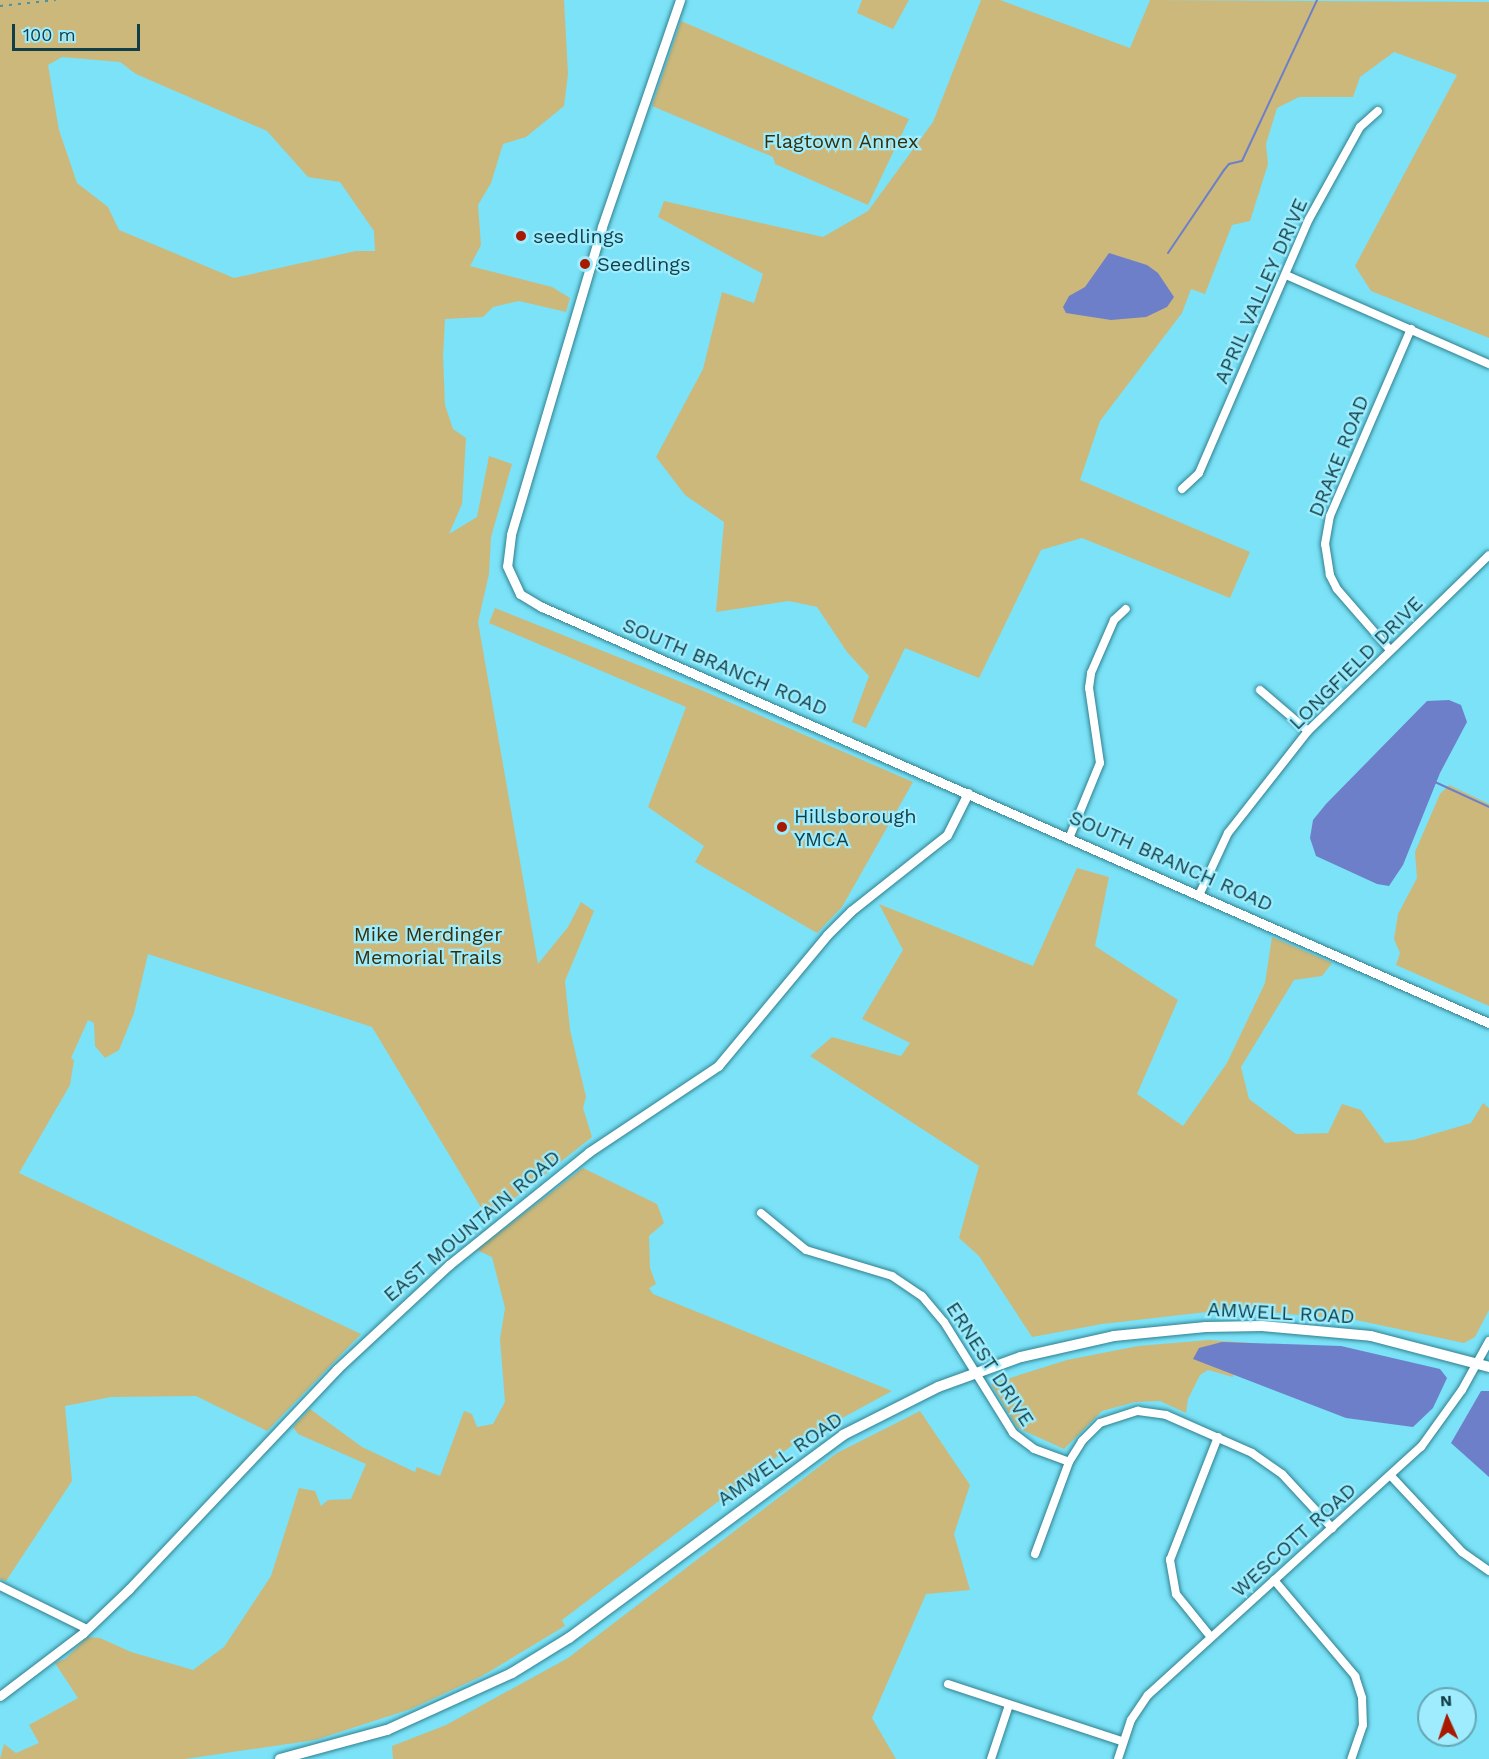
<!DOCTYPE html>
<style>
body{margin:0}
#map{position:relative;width:1489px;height:1759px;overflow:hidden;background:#7be2f7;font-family:"Work Sans",sans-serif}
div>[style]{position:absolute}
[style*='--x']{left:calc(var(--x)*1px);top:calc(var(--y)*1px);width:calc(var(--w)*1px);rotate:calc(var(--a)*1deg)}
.green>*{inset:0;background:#ccb87b}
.water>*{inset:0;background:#6d7fc9}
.stream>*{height:2px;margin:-1px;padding:0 1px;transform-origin:1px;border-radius:1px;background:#6d7fc9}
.roads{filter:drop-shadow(0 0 2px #318190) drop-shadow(0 0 2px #318190)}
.minor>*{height:8px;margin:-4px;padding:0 4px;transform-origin:4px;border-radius:4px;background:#fff}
.tertiary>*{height:9px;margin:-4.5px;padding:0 4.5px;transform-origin:4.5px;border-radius:4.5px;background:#fff}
.secondary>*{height:10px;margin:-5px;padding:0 5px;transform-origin:5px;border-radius:5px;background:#fff}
.rail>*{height:2px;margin-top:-1px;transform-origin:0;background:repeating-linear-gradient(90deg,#4892a2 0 3px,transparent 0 9px)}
.dots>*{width:16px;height:16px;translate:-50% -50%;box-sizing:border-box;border:3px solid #9eecfd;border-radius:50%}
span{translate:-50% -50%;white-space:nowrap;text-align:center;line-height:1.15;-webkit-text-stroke:4.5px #9eecfd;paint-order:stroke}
.park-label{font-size:20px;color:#3a2e06}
.poi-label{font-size:20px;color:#113e47}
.left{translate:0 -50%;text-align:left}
.street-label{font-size:20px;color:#113e47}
.north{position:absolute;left:1417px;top:1687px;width:60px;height:60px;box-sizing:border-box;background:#9eecfd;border:2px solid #66a6b4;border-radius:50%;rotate:357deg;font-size:16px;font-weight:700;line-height:24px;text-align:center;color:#113e47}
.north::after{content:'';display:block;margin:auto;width:21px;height:27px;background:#a91900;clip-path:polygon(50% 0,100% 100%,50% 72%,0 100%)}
.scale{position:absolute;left:12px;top:24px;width:128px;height:27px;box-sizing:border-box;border:3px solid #113e47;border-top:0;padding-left:8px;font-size:18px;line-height:21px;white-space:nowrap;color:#113e47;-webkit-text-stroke:4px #9eecfd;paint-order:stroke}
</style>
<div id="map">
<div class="green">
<i style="clip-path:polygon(evenodd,0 0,564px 0,568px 74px,564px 106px,526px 137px,503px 144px,491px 183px,478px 205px,481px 245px,470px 266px,552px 287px,570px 298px,566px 312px,519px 301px,493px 307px,483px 317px,445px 319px,443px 357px,445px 405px,453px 429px,466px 438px,462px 504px,449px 534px,477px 517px,489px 456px,512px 464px,491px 537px,489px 574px,478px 622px,538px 964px,568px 927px,581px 902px,594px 911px,565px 981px,570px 1030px,586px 1097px,583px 1108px,592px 1137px,488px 1219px,372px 1027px,148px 954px,134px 1013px,119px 1050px,105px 1058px,95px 1046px,94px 1023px,88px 1020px,71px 1058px,74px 1060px,70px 1085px,19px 1173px,361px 1334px,267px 1431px,196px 1396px,111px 1397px,65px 1406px,72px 1481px,6px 1581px,0 1579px,0 0,62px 57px,120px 62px,136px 74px,267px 131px,308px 177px,340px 182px,374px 231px,375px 251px,356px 251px,234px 278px,119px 230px,108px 207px,77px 183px,59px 130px,48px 65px,62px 57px)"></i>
<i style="clip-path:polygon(862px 0,909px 0,893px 29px,857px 13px)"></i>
<i style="clip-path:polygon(981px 0,1000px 0,1130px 48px,1150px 0,1489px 2px,1489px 338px,1371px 291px,1355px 266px,1457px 75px,1394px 52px,1360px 77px,1353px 97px,1299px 97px,1277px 108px,1266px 144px,1268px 164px,1250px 221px,1232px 225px,1205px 294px,1191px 289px,1182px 313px,1100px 421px,1080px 480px,1250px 552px,1230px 598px,1082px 538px,1041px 550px,979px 678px,905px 648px,866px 728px,852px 722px,869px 676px,847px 652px,817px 607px,789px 601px,716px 612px,724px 522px,685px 495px,656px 457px,703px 369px,722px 292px,754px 303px,763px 274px,658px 217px,664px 201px,823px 237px,868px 211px,933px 122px)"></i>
<i style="clip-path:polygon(681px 21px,909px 119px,868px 205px,775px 164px,773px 157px,652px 106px)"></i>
<i style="clip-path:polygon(495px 608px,701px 690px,913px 782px,842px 907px,817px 933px,695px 862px,704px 846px,648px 807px,686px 707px,489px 623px)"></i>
<i style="clip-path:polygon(1449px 785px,1489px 804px,1489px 1006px,1396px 965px,1400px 953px,1394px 939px,1398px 914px,1417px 878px,1415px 852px,1440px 794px)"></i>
<i style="clip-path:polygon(1077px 868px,1109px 877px,1095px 946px,1178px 1000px,1137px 1094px,1183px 1126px,1227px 1063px,1265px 983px,1272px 937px,1332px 963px,1322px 976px,1294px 980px,1241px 1067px,1249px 1099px,1296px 1134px,1328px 1133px,1342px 1104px,1361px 1110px,1385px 1143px,1413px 1140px,1471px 1123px,1483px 1103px,1489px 1108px,1489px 1310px,1475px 1337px,1464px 1343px,1356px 1320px,1233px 1309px,1102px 1324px,1032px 1337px,979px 1256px,959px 1238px,979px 1166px,810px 1056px,832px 1037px,901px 1056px,910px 1043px,862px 1019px,903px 950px,879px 904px,1033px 966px)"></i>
<i style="clip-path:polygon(583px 1168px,657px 1204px,664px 1223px,649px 1236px,650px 1268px,656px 1284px,649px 1288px,653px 1294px,892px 1391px,794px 1444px,562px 1620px,565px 1626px,482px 1676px,411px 1709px,315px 1740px,185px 1759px,0 1759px,4px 1744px,16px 1753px,39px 1743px,29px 1725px,78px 1698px,55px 1663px,65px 1659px,88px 1637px,100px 1638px,131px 1652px,193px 1670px,224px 1647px,271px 1576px,299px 1488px,315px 1491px,321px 1506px,328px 1500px,351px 1499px,366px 1464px,298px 1434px,293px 1427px,310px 1409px,362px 1447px,415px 1472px,417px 1467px,440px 1476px,464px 1411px,472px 1414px,477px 1427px,493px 1424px,505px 1402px,500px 1339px,505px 1308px,492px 1257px,477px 1250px)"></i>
<i style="clip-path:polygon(1209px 1340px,1279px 1345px,1235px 1356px,1233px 1377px,1208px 1370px,1200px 1375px,1188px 1399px,1186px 1413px,1160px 1401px,1135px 1402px,1102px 1411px,1064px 1449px,1018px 1428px,991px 1384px,1067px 1360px,1138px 1346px)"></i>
<i style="clip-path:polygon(920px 1411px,970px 1485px,954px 1534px,970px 1590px,926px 1594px,872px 1718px,896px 1759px,393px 1759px,392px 1746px,446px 1725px,568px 1658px,837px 1453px)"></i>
</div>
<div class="water">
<i style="clip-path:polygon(1109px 253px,1147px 265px,1158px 273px,1174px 297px,1167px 307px,1146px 317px,1111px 320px,1066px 313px,1063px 307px,1069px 296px,1085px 287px)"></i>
<i style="clip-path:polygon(1449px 700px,1461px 705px,1467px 722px,1440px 773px,1403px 865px,1389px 886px,1377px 884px,1316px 856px,1310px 838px,1313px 820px,1326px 804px,1427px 701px)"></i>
<i style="clip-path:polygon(1222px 1342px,1341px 1346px,1440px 1369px,1447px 1378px,1433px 1408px,1413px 1427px,1346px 1418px,1193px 1359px,1199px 1348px)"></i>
<i style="clip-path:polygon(1481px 1391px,1489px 1391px,1489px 1477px,1451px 1443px)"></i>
</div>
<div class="stream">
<i style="--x:1168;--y:253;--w:100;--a:-56"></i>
<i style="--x:1224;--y:170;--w:8;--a:-50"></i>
<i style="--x:1229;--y:164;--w:13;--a:-13"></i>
<i style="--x:1242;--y:161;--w:178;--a:-65"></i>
<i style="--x:1435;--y:782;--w:60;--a:24.8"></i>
</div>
<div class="roads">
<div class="minor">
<i style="--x:1286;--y:275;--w:222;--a:23.7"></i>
<i style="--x:1182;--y:489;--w:23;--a:-43"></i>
<i style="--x:1199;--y:473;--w:277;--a:-66.6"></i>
<i style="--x:1309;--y:219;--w:105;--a:-61"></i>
<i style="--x:1360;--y:127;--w:24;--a:-42"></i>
<i style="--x:1390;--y:650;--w:81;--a:-131"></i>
<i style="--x:1337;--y:589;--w:16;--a:-117"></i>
<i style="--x:1330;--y:575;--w:31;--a:-99"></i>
<i style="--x:1325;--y:544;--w:28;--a:-80"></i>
<i style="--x:1330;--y:516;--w:204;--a:-66.6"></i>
<i style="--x:1260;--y:690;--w:63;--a:40.5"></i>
<i style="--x:1070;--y:836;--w:79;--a:-67.7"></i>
<i style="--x:1100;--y:763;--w:76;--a:-98.3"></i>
<i style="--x:1089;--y:688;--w:15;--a:-82"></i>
<i style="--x:1091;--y:673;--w:58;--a:-66.5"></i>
<i style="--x:1114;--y:620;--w:16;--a:-43"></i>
<i style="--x:1200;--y:893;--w:66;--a:-65"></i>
<i style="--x:1228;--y:833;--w:130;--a:-51.9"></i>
<i style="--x:1308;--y:731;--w:252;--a:-44.2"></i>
<i style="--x:761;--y:1213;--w:58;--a:39.4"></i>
<i style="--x:806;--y:1250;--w:90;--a:16.8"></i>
<i style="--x:892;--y:1276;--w:36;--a:34"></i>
<i style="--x:922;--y:1296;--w:34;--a:50"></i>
<i style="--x:944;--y:1322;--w:131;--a:58.1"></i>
<i style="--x:1013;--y:1433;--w:26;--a:37"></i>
<i style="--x:1034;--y:1449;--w:37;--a:20"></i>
<i style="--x:1391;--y:1476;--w:104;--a:46.9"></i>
<i style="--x:1462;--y:1552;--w:33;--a:35"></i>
<i style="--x:1035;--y:1554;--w:98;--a:-69.7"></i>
<i style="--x:1069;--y:1462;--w:25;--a:-58"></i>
<i style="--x:1082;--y:1441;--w:25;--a:-45"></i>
<i style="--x:1100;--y:1423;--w:40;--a:-18"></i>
<i style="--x:1138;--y:1411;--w:28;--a:8"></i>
<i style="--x:1166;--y:1415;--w:94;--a:23.8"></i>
<i style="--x:1252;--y:1453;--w:37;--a:35"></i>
<i style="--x:1282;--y:1474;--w:74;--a:47.2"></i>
<i style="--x:1274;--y:1580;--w:126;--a:49.8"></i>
<i style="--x:1355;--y:1676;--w:23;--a:72"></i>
<i style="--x:1362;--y:1698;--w:27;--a:88"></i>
<i style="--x:1363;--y:1725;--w:36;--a:109"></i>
<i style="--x:0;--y:1586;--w:97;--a:26.3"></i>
<i style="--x:1210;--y:1636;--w:54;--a:-129"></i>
<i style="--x:1176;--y:1594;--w:35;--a:-100"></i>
<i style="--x:1170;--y:1560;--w:132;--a:-68.7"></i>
<i style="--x:948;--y:1684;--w:182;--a:18.2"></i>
<i style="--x:991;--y:1759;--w:57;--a:-71.6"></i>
<i style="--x:1118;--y:1759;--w:41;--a:-71.6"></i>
<i style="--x:1131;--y:1720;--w:30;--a:-56"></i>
<i style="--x:1148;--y:1695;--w:369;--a:-42.3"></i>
<i style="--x:1421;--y:1447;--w:70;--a:-54.3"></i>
<i style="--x:1462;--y:1390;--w:56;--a:-61.1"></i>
</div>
<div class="tertiary">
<i style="--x:680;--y:0;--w:240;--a:109"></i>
<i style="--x:602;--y:227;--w:321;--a:106.5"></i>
<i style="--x:511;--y:535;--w:31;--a:97"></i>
<i style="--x:507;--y:566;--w:31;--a:65"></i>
<i style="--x:520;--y:594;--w:26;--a:31"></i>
<i style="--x:542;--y:607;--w:1034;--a:23.72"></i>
<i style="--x:0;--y:1696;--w:104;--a:-37.2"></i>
<i style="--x:83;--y:1633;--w:64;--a:-43.7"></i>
<i style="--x:129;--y:1589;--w:303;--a:-46.6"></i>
<i style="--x:337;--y:1369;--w:153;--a:-42.9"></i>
<i style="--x:449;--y:1265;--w:180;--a:-38.9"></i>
<i style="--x:589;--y:1152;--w:155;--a:-33.7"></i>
<i style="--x:718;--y:1066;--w:170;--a:-50.2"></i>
<i style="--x:827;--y:935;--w:34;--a:-45"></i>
<i style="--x:851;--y:911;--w:122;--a:-38.4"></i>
<i style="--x:947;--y:835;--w:47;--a:-63.4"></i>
</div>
<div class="secondary">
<i style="--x:280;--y:1759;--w:111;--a:-15.2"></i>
<i style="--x:387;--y:1730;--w:137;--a:-24.5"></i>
<i style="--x:512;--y:1673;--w:67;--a:-31.6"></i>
<i style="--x:569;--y:1638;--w:341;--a:-36.5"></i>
<i style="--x:843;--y:1435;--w:106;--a:-26.8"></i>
<i style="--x:938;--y:1387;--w:88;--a:-19.9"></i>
<i style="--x:1021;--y:1357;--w:95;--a:-12.7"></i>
<i style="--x:1114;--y:1336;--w:92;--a:-5.6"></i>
<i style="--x:1206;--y:1327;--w:56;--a:-1"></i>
<i style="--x:1262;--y:1326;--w:109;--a:5.2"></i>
<i style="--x:1371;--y:1336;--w:122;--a:14.7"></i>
</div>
</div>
<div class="rail">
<i style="--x:0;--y:6;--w:56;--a:-6.1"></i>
</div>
<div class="dots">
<i style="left:521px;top:236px;background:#a91900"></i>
<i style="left:585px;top:264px;background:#a91900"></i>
<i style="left:782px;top:827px;background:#a91900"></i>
</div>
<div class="park-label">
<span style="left:841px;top:141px">Flagtown Annex</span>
<span style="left:428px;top:946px">Mike Merdinger<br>Memorial Trails</span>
</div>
<div class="poi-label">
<span class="left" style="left:533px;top:236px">seedlings</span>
<span class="left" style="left:597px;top:264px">Seedlings</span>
<span class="left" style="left:794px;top:828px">Hillsborough<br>YMCA</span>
</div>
<div class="street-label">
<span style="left:1261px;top:291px;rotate:-66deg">APRIL VALLEY DRIVE</span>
<span style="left:1339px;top:456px;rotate:-68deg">DRAKE ROAD</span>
<span style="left:1356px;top:663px;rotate:-45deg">LONGFIELD DRIVE</span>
<span style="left:725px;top:667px;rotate:23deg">SOUTH BRANCH ROAD</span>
<span style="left:1171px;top:861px;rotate:24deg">SOUTH BRANCH ROAD</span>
<span style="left:472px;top:1226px;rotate:-40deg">EAST MOUNTAIN ROAD</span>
<span style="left:1281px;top:1313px;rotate:3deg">AMWELL ROAD</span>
<span style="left:990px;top:1364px;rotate:57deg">ERNEST DRIVE</span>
<span style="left:780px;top:1459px;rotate:-35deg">AMWELL ROAD</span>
<span style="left:1294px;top:1540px;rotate:-42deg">WESCOTT ROAD</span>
</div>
<div class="north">N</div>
<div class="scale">100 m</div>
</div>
